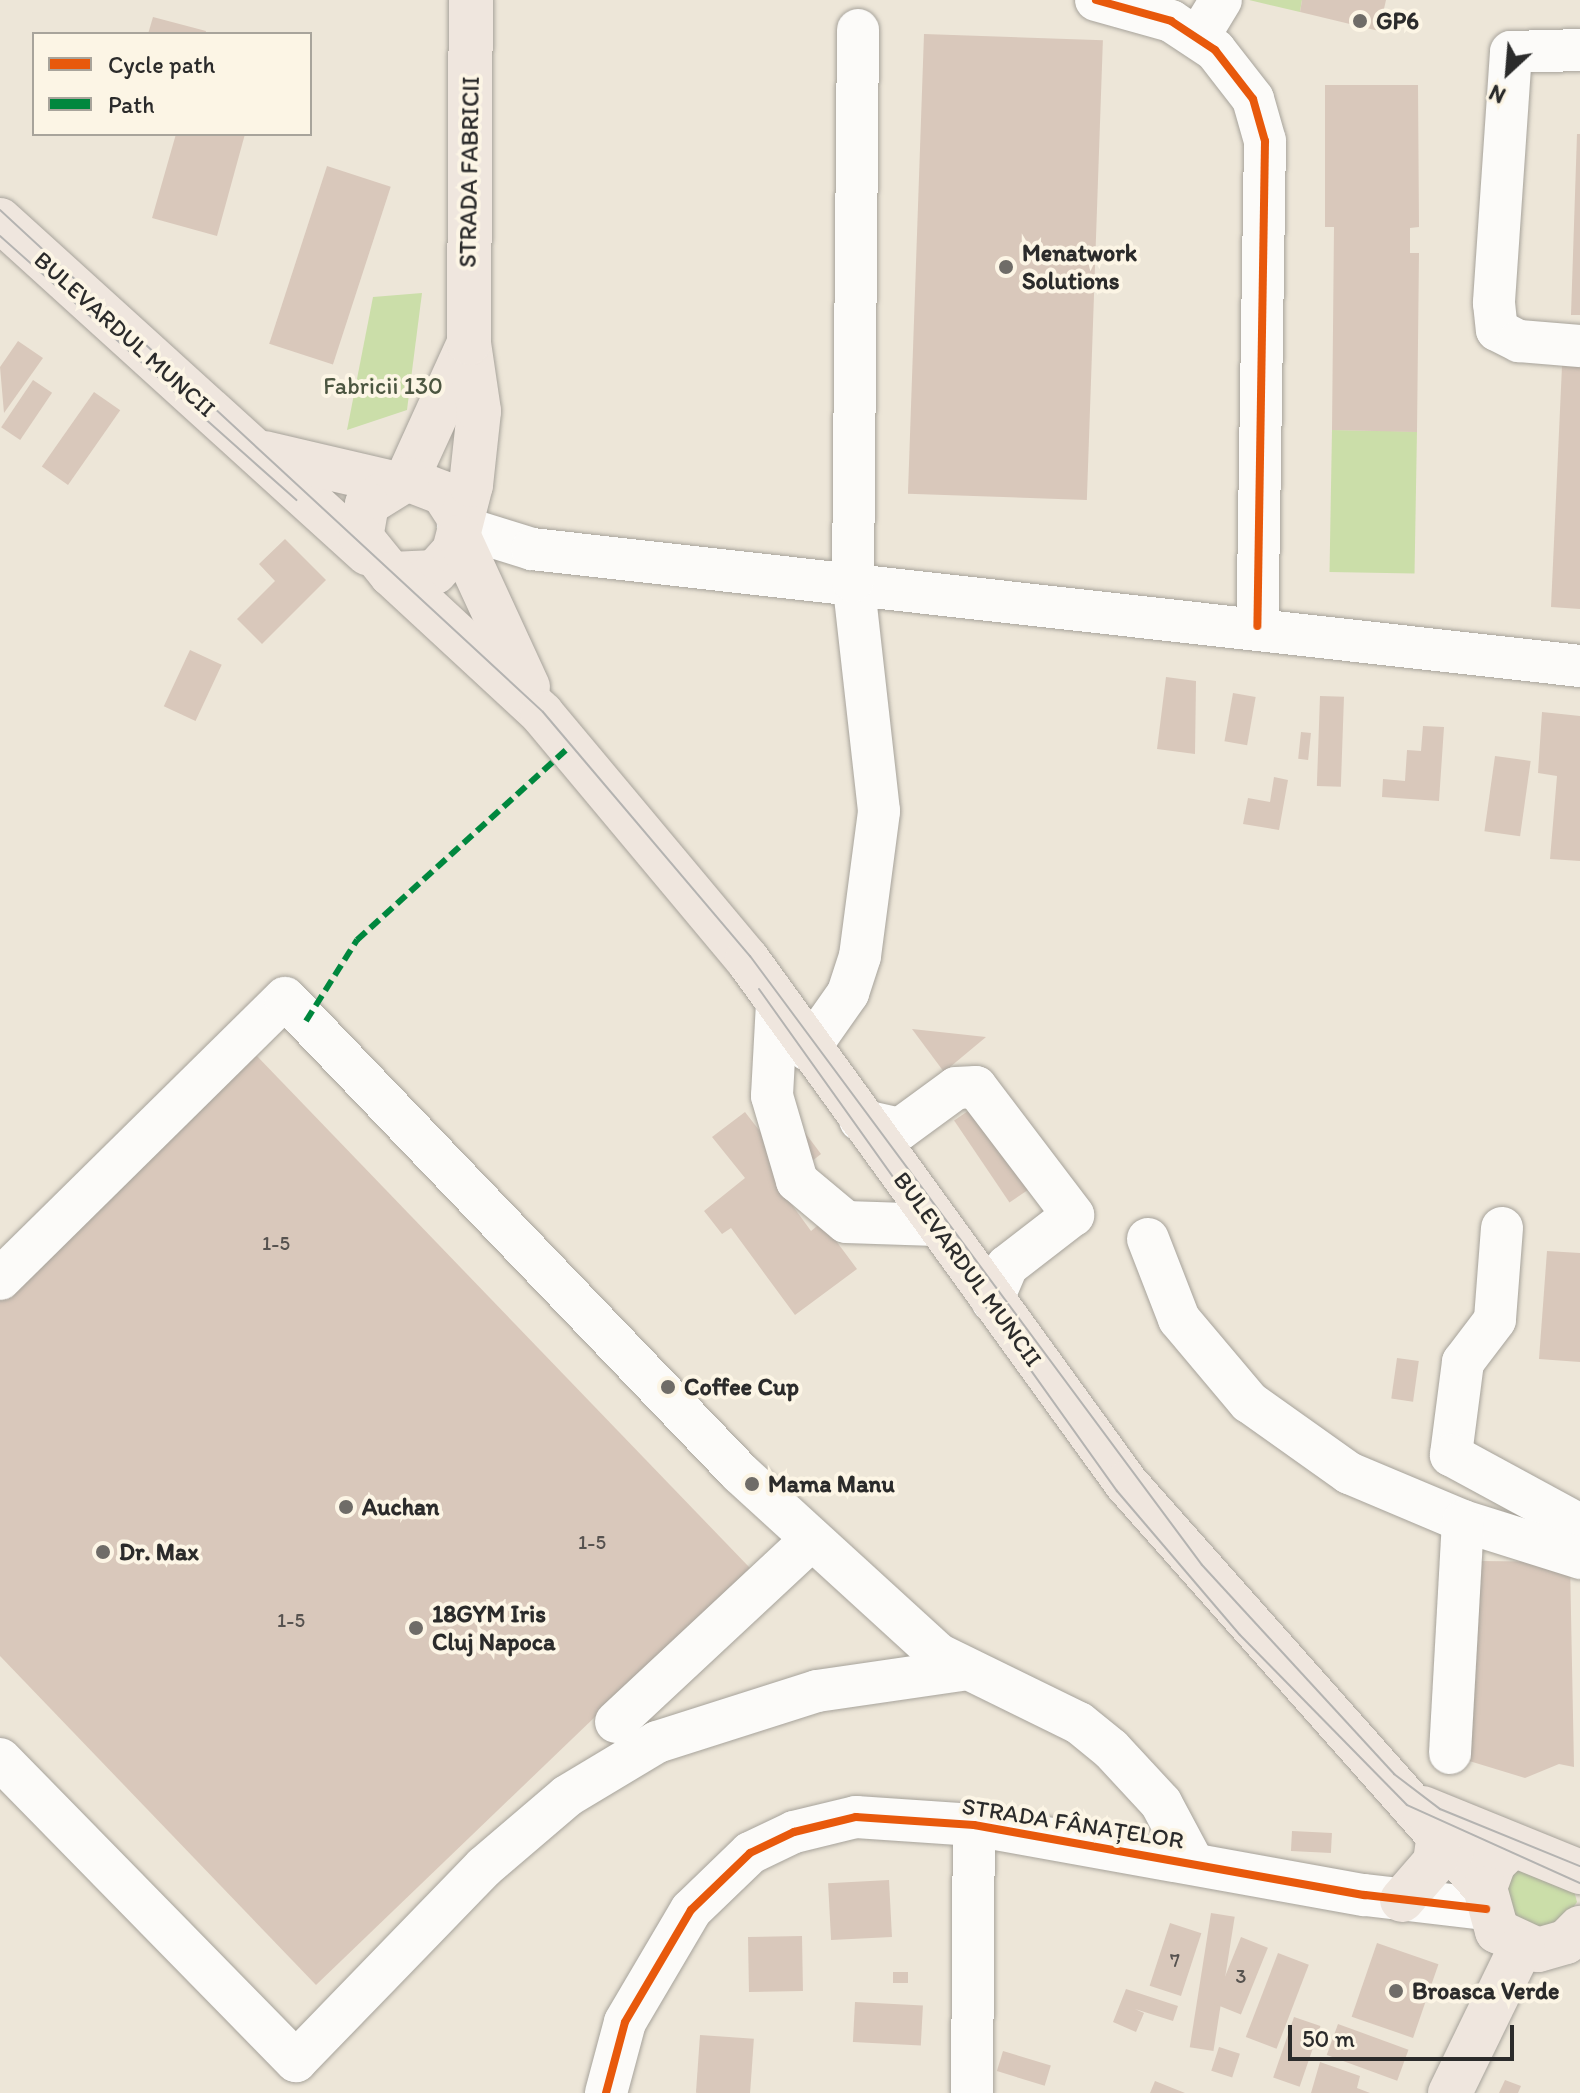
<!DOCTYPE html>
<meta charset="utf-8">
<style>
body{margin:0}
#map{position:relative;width:1580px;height:2093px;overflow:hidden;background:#ede6d8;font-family:Itim,sans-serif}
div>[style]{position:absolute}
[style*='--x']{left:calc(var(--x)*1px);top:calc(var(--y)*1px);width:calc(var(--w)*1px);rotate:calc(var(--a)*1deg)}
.green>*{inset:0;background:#cbdea9;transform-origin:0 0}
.building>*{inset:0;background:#d9c8bb;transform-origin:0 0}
.roads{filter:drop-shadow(0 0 2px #a7a39b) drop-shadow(0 0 2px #a7a39b)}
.minor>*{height:42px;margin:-21px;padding:0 21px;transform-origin:21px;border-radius:21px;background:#fcfbf9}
.major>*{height:44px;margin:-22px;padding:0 22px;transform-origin:22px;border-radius:22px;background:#efe6de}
.tram>*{height:2px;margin:-1px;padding:0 1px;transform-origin:1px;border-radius:1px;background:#b4b3b1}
.quiet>*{height:6px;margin-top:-3px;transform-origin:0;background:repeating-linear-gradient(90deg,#00873e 0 12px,transparent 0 18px)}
.cycleway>*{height:8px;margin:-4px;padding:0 4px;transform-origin:4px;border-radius:4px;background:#e8590c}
.dots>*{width:22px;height:22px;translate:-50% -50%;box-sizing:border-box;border:4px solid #fcf5e5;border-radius:50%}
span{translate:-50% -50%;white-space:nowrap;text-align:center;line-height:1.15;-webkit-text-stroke:8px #fcf5e5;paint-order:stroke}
.number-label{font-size:20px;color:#56524f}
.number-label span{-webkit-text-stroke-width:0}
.poi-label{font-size:24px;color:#2b2b2b;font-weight:700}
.left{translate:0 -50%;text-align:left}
.street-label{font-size:24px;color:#2b2b2b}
.park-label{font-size:24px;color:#4c5641}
.legend{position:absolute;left:32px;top:32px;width:280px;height:104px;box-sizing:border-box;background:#fcf5e5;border:2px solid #a8a49b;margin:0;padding:10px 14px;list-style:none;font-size:24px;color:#2b2b2b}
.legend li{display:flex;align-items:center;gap:16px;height:40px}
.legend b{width:40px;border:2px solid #a8a49b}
.north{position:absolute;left:1468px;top:32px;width:80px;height:80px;-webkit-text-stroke:6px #fcf5e5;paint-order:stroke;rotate:206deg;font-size:22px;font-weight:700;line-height:32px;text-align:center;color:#2b2b2b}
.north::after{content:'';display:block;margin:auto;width:28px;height:36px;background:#2b2b2b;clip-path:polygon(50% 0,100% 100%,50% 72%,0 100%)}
.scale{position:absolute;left:1288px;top:2025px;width:226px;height:36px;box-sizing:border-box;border:4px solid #2b2b2b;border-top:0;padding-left:10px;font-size:24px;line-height:28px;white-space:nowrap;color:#2b2b2b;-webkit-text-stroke:6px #fcf5e5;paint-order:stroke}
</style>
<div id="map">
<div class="green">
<i style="clip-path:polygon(1249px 0,1302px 0,1300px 12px)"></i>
<i style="clip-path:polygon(422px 293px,407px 410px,347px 430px,373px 297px)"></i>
<i style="left:1332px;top:430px;width:85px;height:142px;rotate:1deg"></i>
<i style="clip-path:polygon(1521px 1865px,1573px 1887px,1577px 1902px,1558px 1930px,1517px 1923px,1502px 1891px)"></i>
</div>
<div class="building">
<i style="clip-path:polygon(1302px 0,1386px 0,1379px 31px,1300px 12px)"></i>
<i style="clip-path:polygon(153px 17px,206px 31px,205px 34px,148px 34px)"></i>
<i style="left:924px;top:34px;width:179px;height:460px;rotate:2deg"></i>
<i style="clip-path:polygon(1325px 85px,1418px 85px,1419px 227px,1410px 228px,1410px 253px,1419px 253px,1417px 432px,1332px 430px,1334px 227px,1325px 227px)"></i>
<i style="clip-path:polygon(176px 134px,245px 134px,217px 236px,152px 218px)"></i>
<i style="clip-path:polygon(1577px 134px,1580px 134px,1580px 315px,1571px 315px)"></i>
<i style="left:327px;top:166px;width:67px;height:187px;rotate:18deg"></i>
<i style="clip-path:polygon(18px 341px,43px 358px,4px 413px,0 367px)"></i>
<i style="clip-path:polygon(1562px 366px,1580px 367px,1580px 609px,1551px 607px)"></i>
<i style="left:33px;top:380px;width:23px;height:57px;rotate:34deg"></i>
<i style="left:94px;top:392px;width:32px;height:91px;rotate:35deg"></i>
<i style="clip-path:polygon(285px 539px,326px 580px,262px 644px,237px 619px,275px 581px,259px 564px)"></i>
<i style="left:190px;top:650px;width:35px;height:62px;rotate:25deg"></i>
<i style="clip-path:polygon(1166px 677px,1196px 681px,1195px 754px,1157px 749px)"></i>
<i style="left:1233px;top:693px;width:23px;height:49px;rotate:10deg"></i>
<i style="left:1320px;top:696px;width:24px;height:90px;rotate:2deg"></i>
<i style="clip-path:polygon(1542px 712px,1580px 716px,1580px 861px,1550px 859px,1557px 776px,1538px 773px)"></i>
<i style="clip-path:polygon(1423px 726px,1444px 727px,1439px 801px,1382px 797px,1383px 779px,1405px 781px,1407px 750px,1421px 751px)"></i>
<i style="left:1301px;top:732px;width:10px;height:27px;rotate:6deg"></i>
<i style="left:1495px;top:756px;width:36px;height:76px;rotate:8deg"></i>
<i style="clip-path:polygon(1274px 777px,1288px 780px,1279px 830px,1243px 824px,1248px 798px,1270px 802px)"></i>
<i style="clip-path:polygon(912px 1029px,986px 1037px,944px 1072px)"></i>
<i style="clip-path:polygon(255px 1054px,750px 1568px,316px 1985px,0 1656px,0 1299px)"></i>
<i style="left:974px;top:1107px;width:99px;height:24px;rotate:56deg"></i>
<i style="clip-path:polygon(745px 1112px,776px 1152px,803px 1130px,821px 1154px,779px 1187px,811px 1231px,822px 1222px,857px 1269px,795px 1315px,731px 1228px,722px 1234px,704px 1211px,745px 1178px,712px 1137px)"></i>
<i style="clip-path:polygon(1547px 1251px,1580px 1253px,1580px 1362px,1539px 1359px)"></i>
<i style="left:1397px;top:1358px;width:22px;height:41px;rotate:8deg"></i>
<i style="clip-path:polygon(1479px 1561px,1570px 1562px,1574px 1767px,1559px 1764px,1525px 1778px,1466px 1760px)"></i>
<i style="left:1292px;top:1831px;width:40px;height:20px;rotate:3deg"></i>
<i style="left:889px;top:1880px;width:57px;height:61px;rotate:87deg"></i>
<i style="left:1211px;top:1913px;width:24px;height:136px;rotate:9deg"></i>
<i style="left:1170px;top:1923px;width:33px;height:66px;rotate:18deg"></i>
<i style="left:802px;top:1936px;width:55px;height:54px;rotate:89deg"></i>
<i style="left:1241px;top:1937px;width:29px;height:72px;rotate:22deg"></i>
<i style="left:1377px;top:1943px;width:65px;height:78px;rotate:19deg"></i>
<i style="left:1278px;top:1953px;width:33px;height:90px;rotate:21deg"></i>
<i style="left:908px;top:1972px;width:11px;height:15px;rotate:90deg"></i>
<i style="clip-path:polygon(1126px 1989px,1178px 2006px,1173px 2021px,1135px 2009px,1144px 2013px,1136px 2032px,1113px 2022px)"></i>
<i style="left:855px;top:2002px;width:68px;height:40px;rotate:3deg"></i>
<i style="left:1294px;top:2017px;width:28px;height:64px;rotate:19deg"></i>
<i style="left:1338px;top:2024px;width:75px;height:33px;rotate:20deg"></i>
<i style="left:700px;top:2035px;width:54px;height:58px;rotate:4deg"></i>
<i style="left:1219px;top:2047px;width:22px;height:25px;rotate:18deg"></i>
<i style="left:1003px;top:2051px;width:50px;height:21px;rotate:17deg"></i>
<i style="clip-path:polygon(1320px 2062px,1360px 2076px,1357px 2088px,1370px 2093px,1311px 2093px)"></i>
<i style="clip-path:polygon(1505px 2080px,1521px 2086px,1518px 2093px,1499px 2093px)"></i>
<i style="clip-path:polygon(1155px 2081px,1185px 2093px,1150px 2093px)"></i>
</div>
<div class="roads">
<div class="minor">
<i style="--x:1096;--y:0;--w:78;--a:15.6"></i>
<i style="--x:1171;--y:21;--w:53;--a:33.4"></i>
<i style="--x:1215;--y:50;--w:62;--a:52.2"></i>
<i style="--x:1253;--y:99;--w:44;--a:74.1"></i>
<i style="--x:1265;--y:141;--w:485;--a:90.9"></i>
<i style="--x:1199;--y:36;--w:42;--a:-58.6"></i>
<i style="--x:1580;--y:50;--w:69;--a:178.3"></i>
<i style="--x:1511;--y:52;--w:252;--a:93.9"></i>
<i style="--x:1494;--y:303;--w:27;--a:84"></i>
<i style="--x:1497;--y:330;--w:25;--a:27"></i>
<i style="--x:1519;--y:341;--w:61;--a:4.7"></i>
<i style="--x:458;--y:526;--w:77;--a:17.3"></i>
<i style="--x:532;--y:549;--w:1055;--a:6.37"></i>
<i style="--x:777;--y:1003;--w:93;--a:93.1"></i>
<i style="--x:772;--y:1096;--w:89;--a:73.6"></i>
<i style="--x:797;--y:1181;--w:64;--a:39.9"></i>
<i style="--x:846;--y:1222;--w:90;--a:1.9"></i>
<i style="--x:808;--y:1050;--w:70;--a:-54.9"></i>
<i style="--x:848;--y:993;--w:39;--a:-72"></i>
<i style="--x:860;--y:956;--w:146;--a:-82.5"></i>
<i style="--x:879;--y:811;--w:231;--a:-96.4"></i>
<i style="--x:853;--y:581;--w:551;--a:-89.48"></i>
<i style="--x:860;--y:1120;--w:41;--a:12.7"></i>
<i style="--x:900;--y:1129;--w:69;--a:-36.2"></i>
<i style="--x:956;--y:1088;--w:20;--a:-3"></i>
<i style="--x:976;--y:1087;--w:161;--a:52.8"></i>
<i style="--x:1073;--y:1215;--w:83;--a:142.3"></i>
<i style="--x:1007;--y:1266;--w:38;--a:113"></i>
<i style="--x:1502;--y:1228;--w:92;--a:94.4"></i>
<i style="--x:1495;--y:1320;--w:53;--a:127.3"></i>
<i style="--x:1463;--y:1362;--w:94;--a:97.4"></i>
<i style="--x:1451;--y:1455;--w:147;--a:28.5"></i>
<i style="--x:1148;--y:1239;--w:86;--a:68.8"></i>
<i style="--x:1179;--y:1319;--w:109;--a:49.9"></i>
<i style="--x:1249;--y:1402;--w:123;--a:35.4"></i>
<i style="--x:1349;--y:1473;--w:124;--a:22.8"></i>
<i style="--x:1463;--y:1521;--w:123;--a:17.5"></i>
<i style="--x:0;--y:1279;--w:400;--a:-44.6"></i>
<i style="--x:285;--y:998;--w:658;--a:46.23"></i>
<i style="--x:740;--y:1473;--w:268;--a:42.4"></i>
<i style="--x:938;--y:1654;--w:157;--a:26.1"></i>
<i style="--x:1079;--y:1723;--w:41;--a:39.1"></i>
<i style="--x:1111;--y:1749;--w:74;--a:47.2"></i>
<i style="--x:1161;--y:1803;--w:68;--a:61.9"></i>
<i style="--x:616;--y:1722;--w:268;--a:-43"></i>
<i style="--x:1450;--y:1753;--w:232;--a:-86.8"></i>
<i style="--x:0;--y:1759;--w:423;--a:45.6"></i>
<i style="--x:296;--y:2061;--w:270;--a:-45.9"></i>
<i style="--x:484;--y:1867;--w:109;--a:-40.5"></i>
<i style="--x:567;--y:1796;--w:105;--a:-31"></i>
<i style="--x:657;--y:1742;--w:168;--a:-17.7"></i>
<i style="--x:817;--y:1691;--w:146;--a:-8.3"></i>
<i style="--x:606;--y:2093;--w:73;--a:-75"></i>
<i style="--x:625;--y:2022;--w:130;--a:-59.5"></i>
<i style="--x:691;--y:1910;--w:82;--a:-44"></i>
<i style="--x:750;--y:1853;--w:49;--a:-25.5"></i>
<i style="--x:794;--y:1832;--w:64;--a:-13.6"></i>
<i style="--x:856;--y:1817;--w:118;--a:3.9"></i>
<i style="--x:974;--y:1825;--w:397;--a:10.2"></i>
<i style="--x:1365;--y:1895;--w:122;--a:6.6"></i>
<i style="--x:972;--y:2093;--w:268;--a:-89.6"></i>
</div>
<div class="major">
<i style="--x:0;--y:220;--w:496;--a:42.2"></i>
<i style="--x:264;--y:453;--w:132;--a:13.1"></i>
<i style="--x:407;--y:479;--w:149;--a:-65.5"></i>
<i style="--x:458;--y:516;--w:27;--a:-123"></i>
<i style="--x:443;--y:493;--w:39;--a:-159"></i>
<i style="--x:407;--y:479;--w:47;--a:148"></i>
<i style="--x:367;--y:504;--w:34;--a:100"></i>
<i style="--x:361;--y:537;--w:48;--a:51"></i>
<i style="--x:391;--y:574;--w:44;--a:-2.6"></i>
<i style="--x:435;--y:572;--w:28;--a:-48"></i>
<i style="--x:454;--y:551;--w:68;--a:-75.6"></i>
<i style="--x:471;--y:485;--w:74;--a:-83.8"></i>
<i style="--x:479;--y:411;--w:69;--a:-98.4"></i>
<i style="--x:469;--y:343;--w:343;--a:-89.7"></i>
<i style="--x:459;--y:537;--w:165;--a:65.3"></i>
<i style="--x:391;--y:574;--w:206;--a:42.8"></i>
<i style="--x:542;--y:714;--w:319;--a:50.1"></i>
<i style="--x:747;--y:959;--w:647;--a:54.12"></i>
<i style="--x:1126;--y:1483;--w:541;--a:48.45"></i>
<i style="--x:1423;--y:1808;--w:170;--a:22.2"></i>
<i style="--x:1512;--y:1846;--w:25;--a:137"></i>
<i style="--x:1494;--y:1863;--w:27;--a:110"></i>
<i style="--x:1485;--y:1888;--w:45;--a:74.4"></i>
<i style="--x:1497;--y:1931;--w:45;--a:24.9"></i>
<i style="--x:1538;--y:1950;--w:29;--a:-16"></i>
<i style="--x:1566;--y:1942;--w:20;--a:-45"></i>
<i style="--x:1402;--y:1900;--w:50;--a:-49"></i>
<i style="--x:1435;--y:1862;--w:29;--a:-82"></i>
<i style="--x:1450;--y:2093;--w:162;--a:-64.1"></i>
</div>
</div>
<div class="tram">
<i style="--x:0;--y:210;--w:739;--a:42.75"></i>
<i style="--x:543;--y:712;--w:320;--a:49.7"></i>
<i style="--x:750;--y:956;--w:758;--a:53.42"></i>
<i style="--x:1202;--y:1565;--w:284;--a:47.4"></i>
<i style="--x:1394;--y:1774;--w:58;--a:37.3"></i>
<i style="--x:1440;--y:1809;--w:151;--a:22.2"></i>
<i style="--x:0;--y:236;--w:397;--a:41.7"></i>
<i style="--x:759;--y:989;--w:617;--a:54.51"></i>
<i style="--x:1117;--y:1491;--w:189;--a:49.5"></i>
<i style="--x:1240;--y:1635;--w:238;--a:45.5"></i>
<i style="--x:1407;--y:1805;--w:190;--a:24.3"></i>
</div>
<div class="quiet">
<i style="--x:306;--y:1021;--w:96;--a:-57.8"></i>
<i style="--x:357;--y:940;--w:288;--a:-42.3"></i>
</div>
<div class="cycleway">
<i style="--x:1096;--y:0;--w:78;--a:15.6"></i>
<i style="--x:1171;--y:21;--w:53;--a:33.4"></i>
<i style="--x:1215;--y:50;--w:62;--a:52.2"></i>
<i style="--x:1253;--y:99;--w:44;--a:74.1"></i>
<i style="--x:1265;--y:141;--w:485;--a:90.9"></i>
<i style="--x:606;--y:2093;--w:73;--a:-75"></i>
<i style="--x:625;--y:2022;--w:130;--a:-59.5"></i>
<i style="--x:691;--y:1910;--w:82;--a:-44"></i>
<i style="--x:750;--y:1853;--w:49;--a:-25.5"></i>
<i style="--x:794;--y:1832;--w:64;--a:-13.6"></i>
<i style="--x:856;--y:1817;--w:118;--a:3.9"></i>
<i style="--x:974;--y:1825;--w:397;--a:10.2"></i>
<i style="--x:1365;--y:1895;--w:122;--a:6.6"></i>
</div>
<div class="dots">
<i style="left:1360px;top:21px;background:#6f6c68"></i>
<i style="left:1006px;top:267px;background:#6f6c68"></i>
<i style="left:668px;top:1387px;background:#6f6c68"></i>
<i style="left:752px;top:1484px;background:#6f6c68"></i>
<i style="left:346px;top:1507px;background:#6f6c68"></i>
<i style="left:103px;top:1552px;background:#6f6c68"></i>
<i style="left:416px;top:1628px;background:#6f6c68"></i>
<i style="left:1396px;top:1991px;background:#6f6c68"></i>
</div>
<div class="number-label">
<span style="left:276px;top:1243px">1-5</span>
<span style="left:592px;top:1542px">1-5</span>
<span style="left:291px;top:1620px">1-5</span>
<span style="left:1175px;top:1960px">7</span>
<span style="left:1241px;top:1976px">3</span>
</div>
<div class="poi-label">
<span class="left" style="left:1376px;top:21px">GP6</span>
<span class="left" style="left:1022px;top:267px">Menatwork<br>Solutions</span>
<span class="left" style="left:684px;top:1387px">Coffee Cup</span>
<span class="left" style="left:768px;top:1484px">Mama Manu</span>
<span class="left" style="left:362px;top:1507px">Auchan</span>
<span class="left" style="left:119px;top:1552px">Dr. Max</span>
<span class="left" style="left:432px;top:1628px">18GYM Iris<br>Cluj Napoca</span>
<span class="left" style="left:1412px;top:1991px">Broasca Verde</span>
</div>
<div class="street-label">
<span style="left:469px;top:172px;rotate:-89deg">STRADA FABRICII</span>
<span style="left:125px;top:334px;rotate:42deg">BULEVARDUL MUNCII</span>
<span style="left:968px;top:1269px;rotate:54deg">BULEVARDUL MUNCII</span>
<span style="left:1073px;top:1823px;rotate:9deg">STRADA FÂNAȚELOR</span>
</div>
<div class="park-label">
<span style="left:383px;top:386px">Fabricii 130</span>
</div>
<ul class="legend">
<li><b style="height:10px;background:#e8590c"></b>Cycle path</li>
<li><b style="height:10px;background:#00873e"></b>Path</li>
</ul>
<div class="north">N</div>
<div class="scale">50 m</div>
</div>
